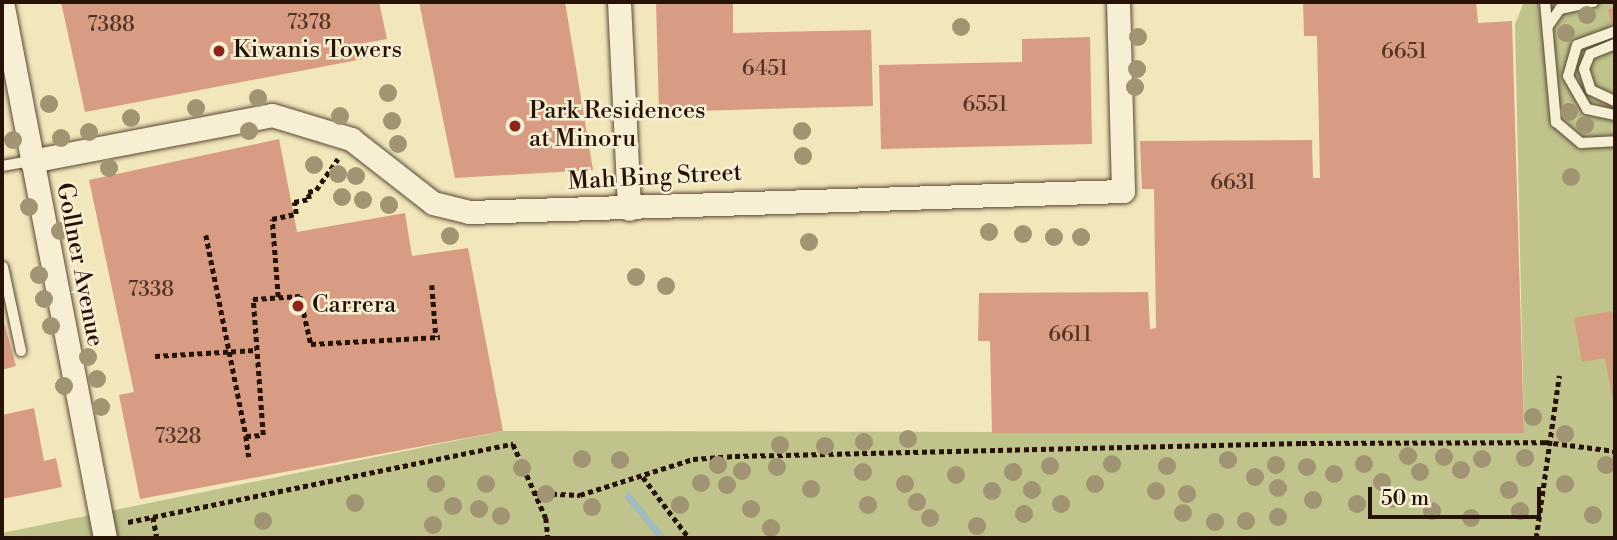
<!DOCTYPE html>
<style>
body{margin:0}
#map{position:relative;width:1617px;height:540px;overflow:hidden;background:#f2e6bb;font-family:"Libre Bodoni",serif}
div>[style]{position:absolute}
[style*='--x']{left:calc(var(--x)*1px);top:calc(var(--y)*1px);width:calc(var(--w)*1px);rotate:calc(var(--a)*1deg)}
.green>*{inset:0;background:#c0c38c}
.stream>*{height:7px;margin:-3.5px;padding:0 3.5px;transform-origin:3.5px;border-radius:3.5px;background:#a2bcbd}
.building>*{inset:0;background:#d89c82}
.path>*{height:4.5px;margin-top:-2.25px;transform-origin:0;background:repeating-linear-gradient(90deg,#261207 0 5px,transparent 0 8.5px)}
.roads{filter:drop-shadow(0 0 2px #594734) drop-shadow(0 0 2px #594734)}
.lane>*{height:10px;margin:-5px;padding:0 5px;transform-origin:5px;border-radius:5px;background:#f7efd3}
.street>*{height:23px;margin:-11.5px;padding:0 11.5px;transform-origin:11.5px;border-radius:11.5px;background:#f7efd3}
.trees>*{width:18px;height:18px;margin:-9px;border-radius:50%;background:#a09472}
.dots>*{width:19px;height:19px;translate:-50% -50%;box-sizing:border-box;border:4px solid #f7efd3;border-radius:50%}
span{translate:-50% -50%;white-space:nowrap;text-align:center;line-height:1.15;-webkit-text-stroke:5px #f7efd3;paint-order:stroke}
.number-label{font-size:21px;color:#523426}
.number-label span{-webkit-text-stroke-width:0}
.poi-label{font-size:24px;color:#261207}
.left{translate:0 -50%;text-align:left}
.street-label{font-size:24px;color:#261207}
.frame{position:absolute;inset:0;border:4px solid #261207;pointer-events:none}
.scale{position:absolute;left:1368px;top:487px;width:173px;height:32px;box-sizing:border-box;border:4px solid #261207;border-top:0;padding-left:9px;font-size:21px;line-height:24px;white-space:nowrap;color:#261207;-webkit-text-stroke:5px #f7efd3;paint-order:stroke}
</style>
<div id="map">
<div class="green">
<i style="clip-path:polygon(1524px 2px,1615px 2px,1615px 538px,2px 538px,2px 533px,503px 431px,1524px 433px,1515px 24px)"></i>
</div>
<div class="stream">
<i style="--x:628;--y:496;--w:54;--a:51"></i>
</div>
<div class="building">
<i style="clip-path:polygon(61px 2px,379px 2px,387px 39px,365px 43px,368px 58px,85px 112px)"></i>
<i style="clip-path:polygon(419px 2px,565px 2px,593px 170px,455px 178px)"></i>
<i style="clip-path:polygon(656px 2px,733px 2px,733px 33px,871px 30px,873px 106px,659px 112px)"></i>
<i style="clip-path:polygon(1303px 2px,1476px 2px,1478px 23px,1512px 21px,1524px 433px,992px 433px,990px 341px,978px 341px,979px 293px,1148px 292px,1150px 329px,1156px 328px,1154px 189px,1142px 189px,1140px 141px,1312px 140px,1313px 178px,1320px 178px,1317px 36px,1304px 36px)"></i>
<i style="clip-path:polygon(1615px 8px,1615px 35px,1614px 35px,1608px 9px)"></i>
<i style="clip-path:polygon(1090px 37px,1092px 144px,881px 149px,879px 65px,1022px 62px,1022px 39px)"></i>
<i style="clip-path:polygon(279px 139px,297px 232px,405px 213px,412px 256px,468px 248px,503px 431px,140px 499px,119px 395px,134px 392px,89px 180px)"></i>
<i style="clip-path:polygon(1611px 311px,1615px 318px,1614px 406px,1605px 358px,1582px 362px,1574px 318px)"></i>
<i style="clip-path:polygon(2px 315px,16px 366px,2px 370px)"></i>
<i style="clip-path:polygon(34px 408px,44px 461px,56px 458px,62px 487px,2px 499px,2px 415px)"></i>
</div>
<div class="path">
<i style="--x:206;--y:235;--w:205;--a:78.7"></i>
<i style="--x:246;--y:436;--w:17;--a:-3"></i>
<i style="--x:263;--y:435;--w:136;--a:-94.2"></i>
<i style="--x:253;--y:299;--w:47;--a:-3.7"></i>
<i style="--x:300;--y:296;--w:49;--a:77.1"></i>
<i style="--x:311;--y:344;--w:129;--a:-3.1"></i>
<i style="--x:432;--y:285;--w:52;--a:85.6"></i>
<i style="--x:278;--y:297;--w:78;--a:-94.4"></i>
<i style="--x:272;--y:219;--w:25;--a:-12"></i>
<i style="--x:296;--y:214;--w:12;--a:-99"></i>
<i style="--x:294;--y:202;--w:15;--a:-11"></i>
<i style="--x:309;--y:199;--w:7;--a:-98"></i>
<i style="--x:308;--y:192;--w:8;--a:-14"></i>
<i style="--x:316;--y:190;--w:38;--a:-55"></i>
<i style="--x:155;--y:356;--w:102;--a:-3.4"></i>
<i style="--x:246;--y:436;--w:21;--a:82"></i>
<i style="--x:643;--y:477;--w:76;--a:53"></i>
<i style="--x:535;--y:493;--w:45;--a:2.5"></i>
<i style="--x:580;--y:495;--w:119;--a:-17.7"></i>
<i style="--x:693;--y:459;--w:42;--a:-4.1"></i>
<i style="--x:735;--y:456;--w:567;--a:-1.31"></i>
<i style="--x:1302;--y:443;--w:243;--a:-0.2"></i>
<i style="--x:1545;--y:442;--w:71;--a:7.3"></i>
<i style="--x:153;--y:517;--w:21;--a:79"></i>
<i style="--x:128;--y:522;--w:393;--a:-11.5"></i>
<i style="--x:513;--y:444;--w:81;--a:66"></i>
<i style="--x:546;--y:518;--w:20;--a:84"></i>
<i style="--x:1536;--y:538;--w:164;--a:-81.9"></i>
</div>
<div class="roads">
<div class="lane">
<i style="--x:1545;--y:2;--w:121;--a:84.8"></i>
<i style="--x:1556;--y:122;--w:33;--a:40"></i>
<i style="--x:1581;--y:143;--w:34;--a:-3"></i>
<i style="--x:1548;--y:26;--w:21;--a:-55"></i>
<i style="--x:1560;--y:9;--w:34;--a:-12"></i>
<i style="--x:1613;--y:32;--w:38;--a:160"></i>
<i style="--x:1577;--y:45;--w:32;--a:106"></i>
<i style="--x:1568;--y:76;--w:38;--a:60"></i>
<i style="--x:1587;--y:109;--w:29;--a:12"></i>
<i style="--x:1615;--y:44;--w:27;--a:158"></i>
<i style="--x:1590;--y:54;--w:16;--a:112"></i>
<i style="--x:1584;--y:69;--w:22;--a:72"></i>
<i style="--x:1591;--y:90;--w:26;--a:25"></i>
<i style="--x:2;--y:166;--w:29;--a:-10"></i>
<i style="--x:3;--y:267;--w:86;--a:77.9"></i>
</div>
<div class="street">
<i style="--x:2;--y:2;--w:546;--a:79.12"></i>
<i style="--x:619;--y:2;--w:207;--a:87.2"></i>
<i style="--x:31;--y:161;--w:245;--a:-10.8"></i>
<i style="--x:272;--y:115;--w:83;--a:16.9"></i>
<i style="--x:351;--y:139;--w:104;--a:38"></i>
<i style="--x:433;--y:203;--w:37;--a:14"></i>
<i style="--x:469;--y:212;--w:654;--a:-1.84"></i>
<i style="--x:1123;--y:191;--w:189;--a:-91.5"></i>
</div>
</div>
<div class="trees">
<i style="left:1587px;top:15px"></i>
<i style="left:961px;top:27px"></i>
<i style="left:1566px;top:33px"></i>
<i style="left:1138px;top:37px"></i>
<i style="left:1137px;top:69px"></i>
<i style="left:1135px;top:87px"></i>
<i style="left:388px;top:93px"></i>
<i style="left:258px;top:98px"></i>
<i style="left:49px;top:104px"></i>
<i style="left:196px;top:108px"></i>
<i style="left:1569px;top:112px"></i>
<i style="left:340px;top:116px"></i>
<i style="left:131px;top:118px"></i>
<i style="left:392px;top:121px"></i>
<i style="left:1585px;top:125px"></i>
<i style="left:249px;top:131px"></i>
<i style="left:802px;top:131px"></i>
<i style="left:89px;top:132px"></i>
<i style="left:61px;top:138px"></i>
<i style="left:13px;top:140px"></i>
<i style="left:398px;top:144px"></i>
<i style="left:803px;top:156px"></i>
<i style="left:314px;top:165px"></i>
<i style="left:109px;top:168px"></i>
<i style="left:338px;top:174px"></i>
<i style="left:356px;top:176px"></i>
<i style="left:1571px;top:177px"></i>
<i style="left:342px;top:197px"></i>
<i style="left:363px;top:200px"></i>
<i style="left:389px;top:205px"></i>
<i style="left:29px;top:207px"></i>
<i style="left:60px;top:231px"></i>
<i style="left:989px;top:232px"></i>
<i style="left:1023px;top:234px"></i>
<i style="left:450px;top:236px"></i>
<i style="left:1054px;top:237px"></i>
<i style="left:1081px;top:237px"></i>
<i style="left:809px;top:242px"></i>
<i style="left:39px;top:275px"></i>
<i style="left:636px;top:277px"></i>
<i style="left:666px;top:286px"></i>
<i style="left:44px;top:299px"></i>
<i style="left:51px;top:326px"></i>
<i style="left:88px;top:357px"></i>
<i style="left:97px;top:379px"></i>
<i style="left:64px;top:386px"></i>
<i style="left:101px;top:407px"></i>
<i style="left:1533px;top:417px"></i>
<i style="left:1565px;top:434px"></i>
<i style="left:908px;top:439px"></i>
<i style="left:864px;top:442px"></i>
<i style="left:780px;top:445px"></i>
<i style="left:825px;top:446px"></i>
<i style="left:1408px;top:456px"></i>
<i style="left:1444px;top:457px"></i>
<i style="left:1525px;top:458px"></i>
<i style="left:582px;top:459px"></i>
<i style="left:1482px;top:459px"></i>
<i style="left:620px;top:460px"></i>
<i style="left:1228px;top:460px"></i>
<i style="left:1112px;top:464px"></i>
<i style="left:1364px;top:464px"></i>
<i style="left:718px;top:465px"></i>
<i style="left:1276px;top:465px"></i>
<i style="left:1606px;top:465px"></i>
<i style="left:1050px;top:466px"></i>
<i style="left:1167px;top:466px"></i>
<i style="left:777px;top:467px"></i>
<i style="left:1307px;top:467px"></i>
<i style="left:522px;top:468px"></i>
<i style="left:1461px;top:470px"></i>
<i style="left:742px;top:471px"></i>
<i style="left:863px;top:472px"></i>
<i style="left:1013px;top:472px"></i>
<i style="left:1420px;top:472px"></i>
<i style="left:1334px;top:474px"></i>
<i style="left:956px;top:475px"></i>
<i style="left:1255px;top:477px"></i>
<i style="left:1382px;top:482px"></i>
<i style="left:701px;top:483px"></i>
<i style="left:436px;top:484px"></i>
<i style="left:486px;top:484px"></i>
<i style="left:905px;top:484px"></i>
<i style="left:1095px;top:484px"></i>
<i style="left:1565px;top:484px"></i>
<i style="left:727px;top:485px"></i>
<i style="left:1278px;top:488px"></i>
<i style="left:811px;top:489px"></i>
<i style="left:1032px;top:490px"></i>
<i style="left:1509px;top:490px"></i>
<i style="left:992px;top:491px"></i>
<i style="left:1156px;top:491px"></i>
<i style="left:546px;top:494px"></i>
<i style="left:1187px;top:494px"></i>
<i style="left:1392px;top:499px"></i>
<i style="left:1313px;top:500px"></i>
<i style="left:917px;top:502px"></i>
<i style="left:355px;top:503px"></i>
<i style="left:1061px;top:504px"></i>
<i style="left:1357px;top:504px"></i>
<i style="left:680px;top:505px"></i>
<i style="left:868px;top:505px"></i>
<i style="left:453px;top:506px"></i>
<i style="left:592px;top:507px"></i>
<i style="left:479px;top:509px"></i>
<i style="left:751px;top:509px"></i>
<i style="left:1432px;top:511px"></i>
<i style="left:1520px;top:511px"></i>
<i style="left:1183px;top:513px"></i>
<i style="left:1024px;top:514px"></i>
<i style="left:1593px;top:515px"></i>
<i style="left:501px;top:516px"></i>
<i style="left:1278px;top:517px"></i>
<i style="left:930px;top:518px"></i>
<i style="left:1471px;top:518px"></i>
<i style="left:263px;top:521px"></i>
<i style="left:1246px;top:521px"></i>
<i style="left:1215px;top:522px"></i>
<i style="left:433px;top:525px"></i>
<i style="left:977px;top:526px"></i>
<i style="left:771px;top:528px"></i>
</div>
<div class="dots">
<i style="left:219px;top:51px;background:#8f2418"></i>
<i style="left:515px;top:126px;background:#8f2418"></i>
<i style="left:298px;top:306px;background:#8f2418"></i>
</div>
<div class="number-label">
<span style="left:309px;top:23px">7378</span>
<span style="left:111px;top:25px">7388</span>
<span style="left:1404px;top:52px">6651</span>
<span style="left:765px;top:69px">6451</span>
<span style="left:985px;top:105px">6551</span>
<span style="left:1233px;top:183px">6631</span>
<span style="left:151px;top:290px">7338</span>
<span style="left:1070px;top:335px">6611</span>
<span style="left:178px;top:437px">7328</span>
</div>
<div class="poi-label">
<span class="left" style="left:233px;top:51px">Kiwanis Towers</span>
<span class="left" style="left:529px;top:126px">Park Residences<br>at Minoru</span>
<span class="left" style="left:312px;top:306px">Carrera</span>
</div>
<div class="street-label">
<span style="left:655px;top:178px;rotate:-3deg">Mah Bing Street</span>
<span style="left:79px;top:265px;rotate:79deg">Gollner Avenue</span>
</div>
<div class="frame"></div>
<div class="scale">50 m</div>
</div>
